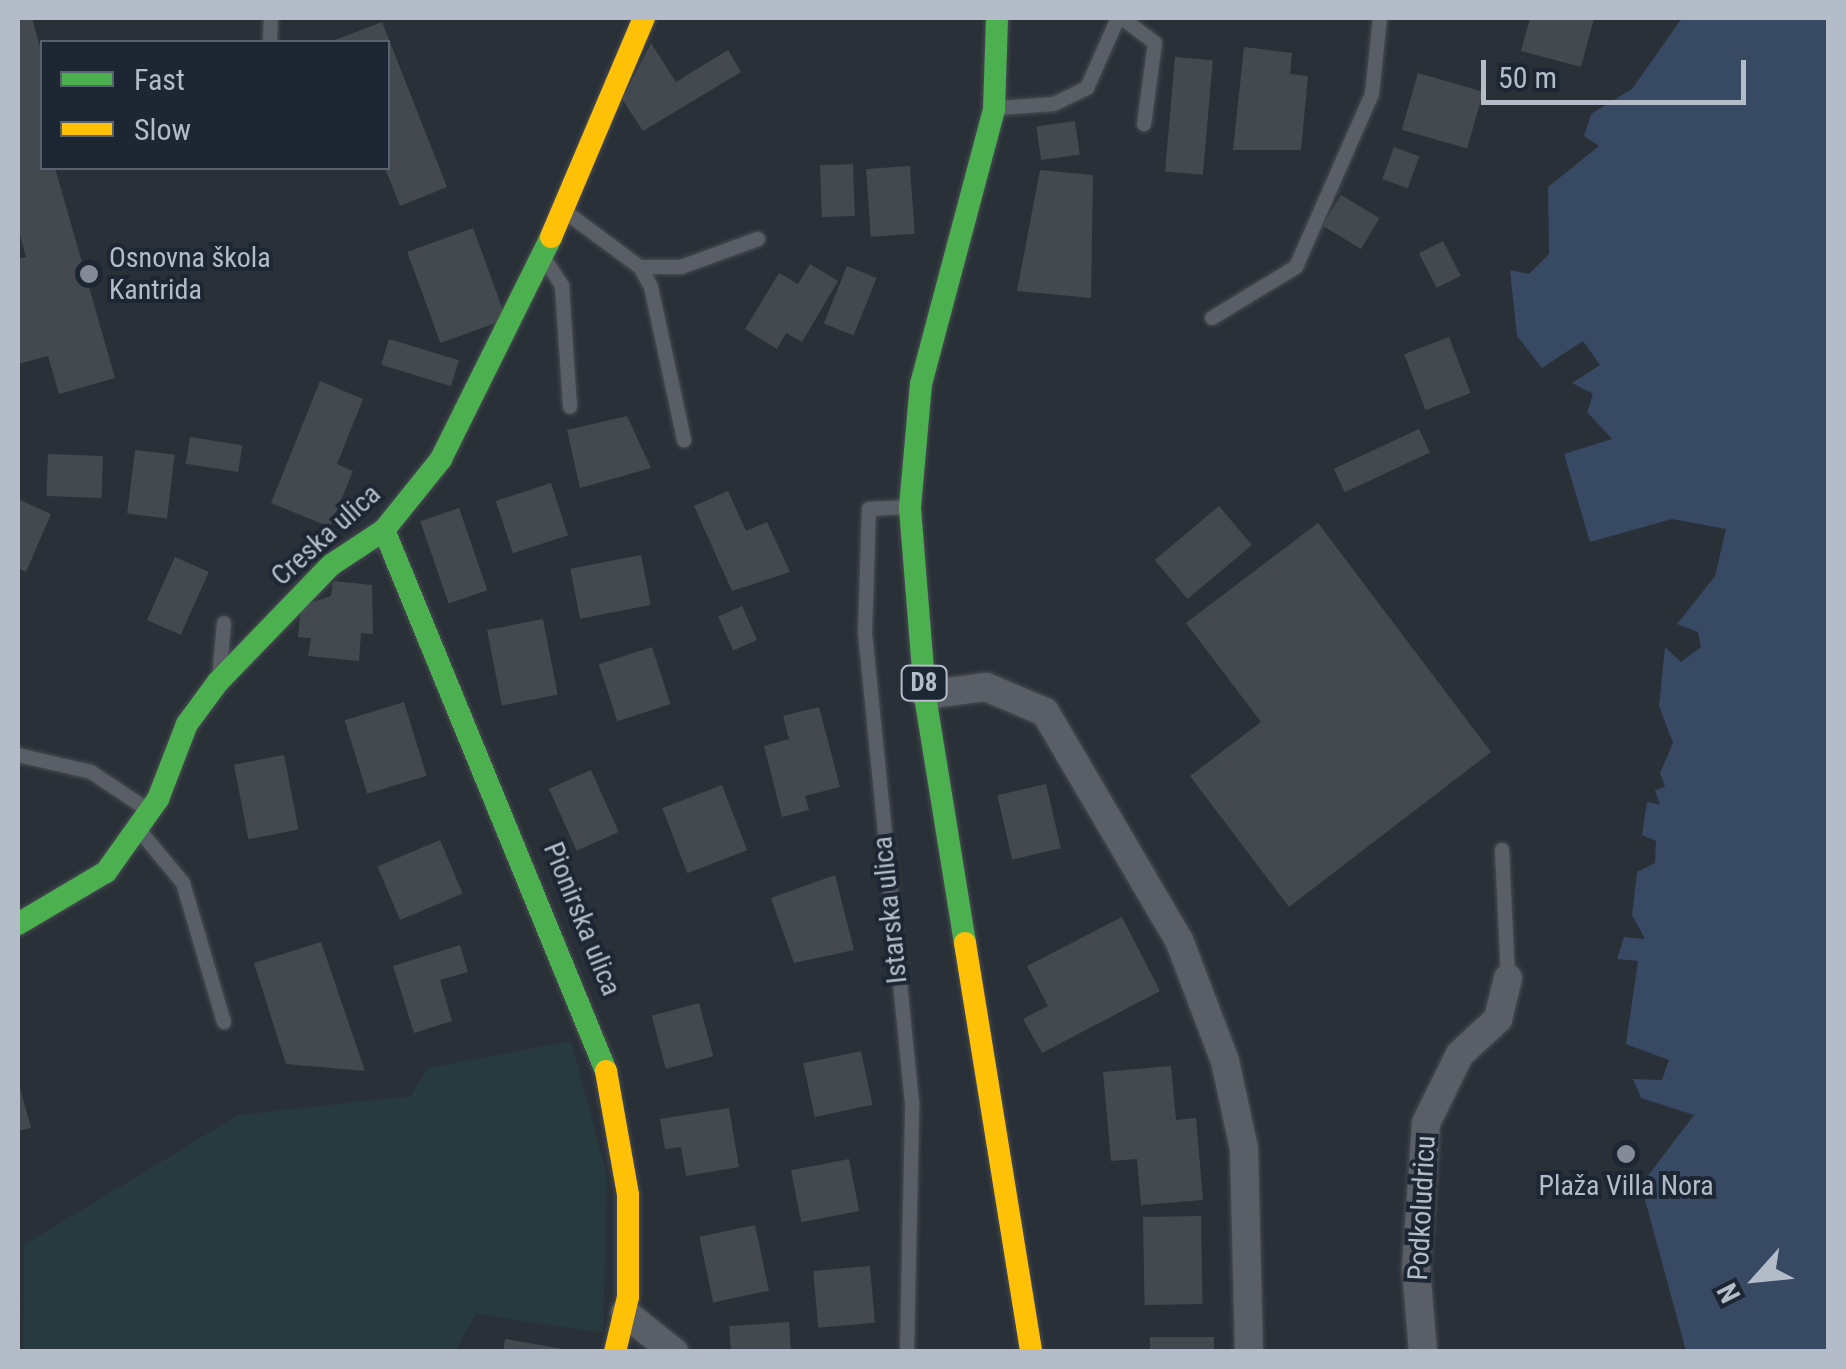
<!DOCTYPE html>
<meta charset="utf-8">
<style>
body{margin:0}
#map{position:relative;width:1846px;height:1369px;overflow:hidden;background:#2a3038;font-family:"Roboto Condensed",sans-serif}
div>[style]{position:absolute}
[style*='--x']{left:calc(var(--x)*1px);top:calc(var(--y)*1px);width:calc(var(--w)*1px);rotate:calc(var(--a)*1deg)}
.green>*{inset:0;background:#273a3e}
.water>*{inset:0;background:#384963}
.building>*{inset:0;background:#444950;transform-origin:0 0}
.roads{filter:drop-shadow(0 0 2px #484c53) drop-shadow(0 0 2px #484c53)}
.lane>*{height:14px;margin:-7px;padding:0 7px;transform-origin:7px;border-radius:7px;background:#5a5e66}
.street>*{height:28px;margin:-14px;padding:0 14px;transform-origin:14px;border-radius:14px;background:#5a5e66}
.fast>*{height:22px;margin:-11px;padding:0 11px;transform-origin:11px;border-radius:11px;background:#4caf50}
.slow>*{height:22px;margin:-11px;padding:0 11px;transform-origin:11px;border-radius:11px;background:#ffc107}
.dots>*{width:28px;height:28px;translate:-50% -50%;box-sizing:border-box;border:5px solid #1d2633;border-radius:50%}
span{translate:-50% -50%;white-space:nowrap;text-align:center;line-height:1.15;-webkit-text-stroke:8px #1d2633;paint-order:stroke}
.shield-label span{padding:2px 8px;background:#1d2633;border:2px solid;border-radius:8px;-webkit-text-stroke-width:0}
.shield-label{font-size:25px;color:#b4bcc9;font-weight:700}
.poi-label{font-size:28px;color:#b4bcc9}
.left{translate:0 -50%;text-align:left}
.street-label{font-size:28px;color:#b4bcc9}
.frame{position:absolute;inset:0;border:20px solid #b4bcc9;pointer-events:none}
.legend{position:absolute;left:40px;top:40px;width:350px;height:130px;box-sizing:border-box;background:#1d2633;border:2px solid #59626f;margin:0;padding:12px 18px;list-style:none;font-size:30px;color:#b4bcc9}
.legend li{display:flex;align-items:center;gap:20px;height:50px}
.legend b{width:50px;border:2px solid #59626f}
.north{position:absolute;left:1706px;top:1229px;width:100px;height:100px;-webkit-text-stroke:8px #1d2633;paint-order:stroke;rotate:243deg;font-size:28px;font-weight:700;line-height:40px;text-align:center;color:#b4bcc9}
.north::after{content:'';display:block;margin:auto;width:35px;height:45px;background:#b4bcc9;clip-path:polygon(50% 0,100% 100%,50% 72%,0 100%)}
.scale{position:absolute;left:1481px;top:60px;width:265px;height:45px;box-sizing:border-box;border:5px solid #b4bcc9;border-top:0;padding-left:12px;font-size:30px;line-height:35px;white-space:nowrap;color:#b4bcc9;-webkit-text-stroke:8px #1d2633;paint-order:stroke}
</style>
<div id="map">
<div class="green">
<i style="clip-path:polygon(571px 1041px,607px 1176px,603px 1333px,476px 1314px,455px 1351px,23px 1352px,24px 1245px,238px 1115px,411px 1096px,428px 1068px)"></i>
</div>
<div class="water">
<i style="clip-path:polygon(1682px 18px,1828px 18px,1828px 1351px,1686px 1351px,1641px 1185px,1694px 1115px,1641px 1098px,1633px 1079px,1662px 1080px,1669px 1060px,1626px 1044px,1638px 961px,1617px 959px,1624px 937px,1645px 939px,1632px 915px,1637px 872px,1655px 863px,1656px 841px,1642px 835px,1647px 802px,1660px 805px,1655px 790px,1665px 787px,1660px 773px,1673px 743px,1659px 706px,1665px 647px,1681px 662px,1701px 647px,1698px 632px,1677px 624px,1715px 576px,1726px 529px,1672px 519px,1590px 542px,1564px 454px,1612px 439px,1587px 412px,1593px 394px,1572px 383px,1600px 365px,1583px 341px,1542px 368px,1517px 336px,1510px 270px,1529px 274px,1549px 254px,1548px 187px,1599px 146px,1584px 136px,1591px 114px,1632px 89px)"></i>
</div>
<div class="building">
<i style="clip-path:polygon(18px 18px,32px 18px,42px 54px,42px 168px,55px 168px,115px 378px,59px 394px,48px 356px,18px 364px,18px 259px,26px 257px,18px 227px)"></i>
<i style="clip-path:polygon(1530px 18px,1594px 18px,1581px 67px,1521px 51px)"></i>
<i style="clip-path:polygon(382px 22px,447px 187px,400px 206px,385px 168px,388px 42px,330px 42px)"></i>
<i style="clip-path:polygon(651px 43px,676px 82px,728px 50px,741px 72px,643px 131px,622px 99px)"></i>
<i style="clip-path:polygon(1244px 47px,1292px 53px,1290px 74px,1308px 76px,1301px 150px,1233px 150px)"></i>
<i style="left:1175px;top:57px;width:38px;height:115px;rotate:5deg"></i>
<i style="left:1418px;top:73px;width:68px;height:59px;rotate:16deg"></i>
<i style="left:1075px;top:121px;width:34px;height:39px;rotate:82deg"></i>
<i style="left:1394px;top:147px;width:27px;height:34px;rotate:20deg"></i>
<i style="left:853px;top:164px;width:52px;height:33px;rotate:88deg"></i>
<i style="left:910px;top:166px;width:68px;height:44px;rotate:86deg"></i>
<i style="clip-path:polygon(1040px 170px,1093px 175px,1091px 298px,1017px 291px)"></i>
<i style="left:1341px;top:195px;width:45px;height:36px;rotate:31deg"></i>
<i style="left:473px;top:228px;width:97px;height:70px;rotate:70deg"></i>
<i style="left:1443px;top:241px;width:39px;height:27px;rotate:63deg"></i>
<i style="clip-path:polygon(810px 264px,838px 281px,802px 342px,786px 333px,777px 349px,745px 329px,779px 273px,798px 284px)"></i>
<i style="left:847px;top:266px;width:32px;height:62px;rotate:22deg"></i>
<i style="left:1449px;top:337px;width:60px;height:48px;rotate:69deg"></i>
<i style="left:389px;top:339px;width:73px;height:27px;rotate:17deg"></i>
<i style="clip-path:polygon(320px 381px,363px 399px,337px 464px,353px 471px,330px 527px,271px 503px)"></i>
<i style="clip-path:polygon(627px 416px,651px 468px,580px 488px,567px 430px)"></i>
<i style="left:1419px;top:429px;width:26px;height:94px;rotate:65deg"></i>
<i style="left:190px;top:437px;width:53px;height:27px;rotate:9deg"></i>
<i style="left:135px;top:450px;width:40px;height:64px;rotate:7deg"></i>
<i style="left:48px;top:454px;width:55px;height:42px;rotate:2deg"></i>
<i style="left:551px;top:483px;width:55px;height:58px;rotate:72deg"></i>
<i style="clip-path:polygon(728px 491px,746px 531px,767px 522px,790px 572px,732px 591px,694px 506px)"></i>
<i style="clip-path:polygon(18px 499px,51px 514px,26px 572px,18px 568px)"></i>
<i style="left:1219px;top:506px;width:51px;height:84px;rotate:50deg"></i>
<i style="left:459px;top:508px;width:87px;height:41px;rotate:71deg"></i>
<i style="clip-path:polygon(1318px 523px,1491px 752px,1289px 907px,1190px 776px,1261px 722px,1186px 623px)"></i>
<i style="left:641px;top:555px;width:51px;height:72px;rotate:79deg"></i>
<i style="left:175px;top:557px;width:37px;height:69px;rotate:24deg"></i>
<i style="clip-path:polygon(333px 581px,372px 585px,373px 634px,361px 633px,359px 661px,308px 656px,311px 638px,298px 637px,301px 606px,331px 596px)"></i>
<i style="left:742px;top:606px;width:37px;height:26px;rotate:66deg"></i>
<i style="left:543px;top:619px;width:77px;height:57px;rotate:79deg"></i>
<i style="left:652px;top:647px;width:60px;height:56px;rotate:72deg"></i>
<i style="left:404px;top:702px;width:77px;height:62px;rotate:73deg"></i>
<i style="clip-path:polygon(819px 707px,840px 787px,805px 796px,809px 810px,782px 817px,764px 746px,789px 739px,783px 716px)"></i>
<i style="left:284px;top:755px;width:76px;height:51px;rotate:79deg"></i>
<i style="left:591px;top:770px;width:68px;height:46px;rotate:66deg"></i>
<i style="left:1046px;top:784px;width:66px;height:50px;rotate:77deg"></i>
<i style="left:722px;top:785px;width:70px;height:64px;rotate:69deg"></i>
<i style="left:440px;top:840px;width:58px;height:68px;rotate:67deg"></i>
<i style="clip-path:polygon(835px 875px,854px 950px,794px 963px,771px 898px)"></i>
<i style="clip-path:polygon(1122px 917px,1160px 991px,1042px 1053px,1023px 1019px,1048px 1006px,1027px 966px)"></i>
<i style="clip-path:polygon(321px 942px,365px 1071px,286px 1064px,254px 963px)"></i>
<i style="clip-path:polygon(460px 945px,468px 972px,440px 980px,452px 1021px,414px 1033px,393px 966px)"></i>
<i style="left:699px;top:1003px;width:55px;height:49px;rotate:75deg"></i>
<i style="left:861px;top:1051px;width:55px;height:59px;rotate:78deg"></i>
<i style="clip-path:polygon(1171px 1066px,1176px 1120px,1196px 1118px,1203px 1200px,1141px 1205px,1137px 1159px,1111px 1161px,1103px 1072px)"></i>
<i style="clip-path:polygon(18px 1081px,31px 1128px,18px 1131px)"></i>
<i style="clip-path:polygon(729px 1108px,739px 1167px,686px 1176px,681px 1147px,665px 1149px,660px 1119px)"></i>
<i style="left:849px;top:1159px;width:53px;height:59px;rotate:79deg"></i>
<i style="left:1201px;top:1216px;width:88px;height:58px;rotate:89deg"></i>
<i style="left:755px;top:1225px;width:67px;height:57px;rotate:78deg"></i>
<i style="left:870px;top:1266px;width:57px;height:57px;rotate:85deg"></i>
<i style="left:789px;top:1322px;width:30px;height:60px;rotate:86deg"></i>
<i style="left:1214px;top:1337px;width:15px;height:64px;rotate:90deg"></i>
<i style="clip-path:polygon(505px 1339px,564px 1349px,564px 1352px,503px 1352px)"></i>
</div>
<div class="roads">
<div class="lane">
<i style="--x:1122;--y:18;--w:41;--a:37.1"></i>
<i style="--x:1155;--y:43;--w:82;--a:97.7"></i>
<i style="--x:270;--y:42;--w:24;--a:-88"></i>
<i style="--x:1000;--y:108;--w:54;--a:-4.2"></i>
<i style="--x:1054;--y:104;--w:37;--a:-26"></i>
<i style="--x:1087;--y:88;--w:77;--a:-66.1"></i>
<i style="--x:564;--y:211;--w:94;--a:36.4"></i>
<i style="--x:640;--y:267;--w:23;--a:61"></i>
<i style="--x:651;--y:287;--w:157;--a:77.8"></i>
<i style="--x:546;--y:261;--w:30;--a:57"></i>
<i style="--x:562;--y:286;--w:121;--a:86.2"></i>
<i style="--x:640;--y:267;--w:41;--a:0"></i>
<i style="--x:681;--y:267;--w:82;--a:-20"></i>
<i style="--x:1212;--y:318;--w:98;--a:-31.3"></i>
<i style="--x:1296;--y:267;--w:189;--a:-66.3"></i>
<i style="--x:1372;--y:94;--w:76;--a:-84"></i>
<i style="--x:220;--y:668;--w:45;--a:-84.9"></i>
<i style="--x:18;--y:755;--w:75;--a:13.1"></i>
<i style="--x:91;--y:772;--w:69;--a:33.7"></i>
<i style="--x:139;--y:830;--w:69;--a:50.3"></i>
<i style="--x:183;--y:883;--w:145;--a:73.6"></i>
<i style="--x:1502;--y:850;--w:128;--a:87.3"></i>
<i style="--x:907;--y:1352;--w:249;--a:-88.8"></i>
<i style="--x:912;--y:1103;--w:471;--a:-95.7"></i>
<i style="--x:865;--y:634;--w:125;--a:-88.2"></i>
<i style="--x:869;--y:509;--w:39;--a:-3"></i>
</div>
<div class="street">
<i style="--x:925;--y:695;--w:62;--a:-7.5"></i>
<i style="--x:986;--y:687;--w:64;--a:23"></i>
<i style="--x:1045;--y:712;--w:264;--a:59.6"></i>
<i style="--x:1179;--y:940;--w:129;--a:69.2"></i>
<i style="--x:1225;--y:1061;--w:90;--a:77.8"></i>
<i style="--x:1244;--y:1149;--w:203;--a:88.6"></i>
<i style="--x:625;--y:1313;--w:63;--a:38.5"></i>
<i style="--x:1423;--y:1352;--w:83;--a:-94.8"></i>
<i style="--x:1416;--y:1269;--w:146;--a:-86.1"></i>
<i style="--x:1426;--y:1123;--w:77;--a:-63.8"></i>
<i style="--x:1460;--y:1054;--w:52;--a:-42.6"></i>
<i style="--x:1498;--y:1019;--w:42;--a:-76.3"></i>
</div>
<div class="fast">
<i style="--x:384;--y:530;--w:585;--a:67.69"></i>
<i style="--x:18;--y:924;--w:102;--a:-30.6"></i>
<i style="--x:106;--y:872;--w:90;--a:-54.5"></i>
<i style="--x:158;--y:799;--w:80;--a:-68.9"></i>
<i style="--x:187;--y:724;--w:52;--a:-53.6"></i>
<i style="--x:218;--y:682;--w:163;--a:-46"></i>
<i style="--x:331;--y:565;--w:64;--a:-33.4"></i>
<i style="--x:384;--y:530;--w:91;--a:-51.2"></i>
<i style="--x:441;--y:459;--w:248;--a:-63.6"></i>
<i style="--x:965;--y:943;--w:251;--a:-99.2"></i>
<i style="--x:925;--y:695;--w:189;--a:-94.6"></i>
<i style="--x:910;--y:507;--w:123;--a:-84.9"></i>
<i style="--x:921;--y:384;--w:285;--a:-75.1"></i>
<i style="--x:994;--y:109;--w:91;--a:-88.1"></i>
</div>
<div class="slow">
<i style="--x:551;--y:237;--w:238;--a:-67"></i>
<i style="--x:965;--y:943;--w:414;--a:80.8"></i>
<i style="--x:606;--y:1071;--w:126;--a:79.9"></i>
<i style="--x:628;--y:1195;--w:102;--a:90"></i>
<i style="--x:628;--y:1297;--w:57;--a:103.3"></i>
</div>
</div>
<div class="dots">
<i style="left:89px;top:274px;background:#848b96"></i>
<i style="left:1626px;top:1154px;background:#848b96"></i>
</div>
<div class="shield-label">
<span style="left:924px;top:683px">D8</span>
</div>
<div class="poi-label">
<span class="left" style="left:109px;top:274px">Osnovna škola<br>Kantrida</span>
<span style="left:1626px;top:1186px">Plaža Villa Nora</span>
</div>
<div class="street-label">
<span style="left:326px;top:535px;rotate:-42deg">Creska ulica</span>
<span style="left:890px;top:910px;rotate:-96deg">Istarska ulica</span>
<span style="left:582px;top:919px;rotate:68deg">Pionirska ulica</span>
<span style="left:1422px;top:1208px;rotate:-87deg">Podkoludricu</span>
</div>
<div class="frame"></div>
<ul class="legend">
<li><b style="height:12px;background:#4caf50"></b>Fast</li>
<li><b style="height:12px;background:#ffc107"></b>Slow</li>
</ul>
<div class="north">N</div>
<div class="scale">50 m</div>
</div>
